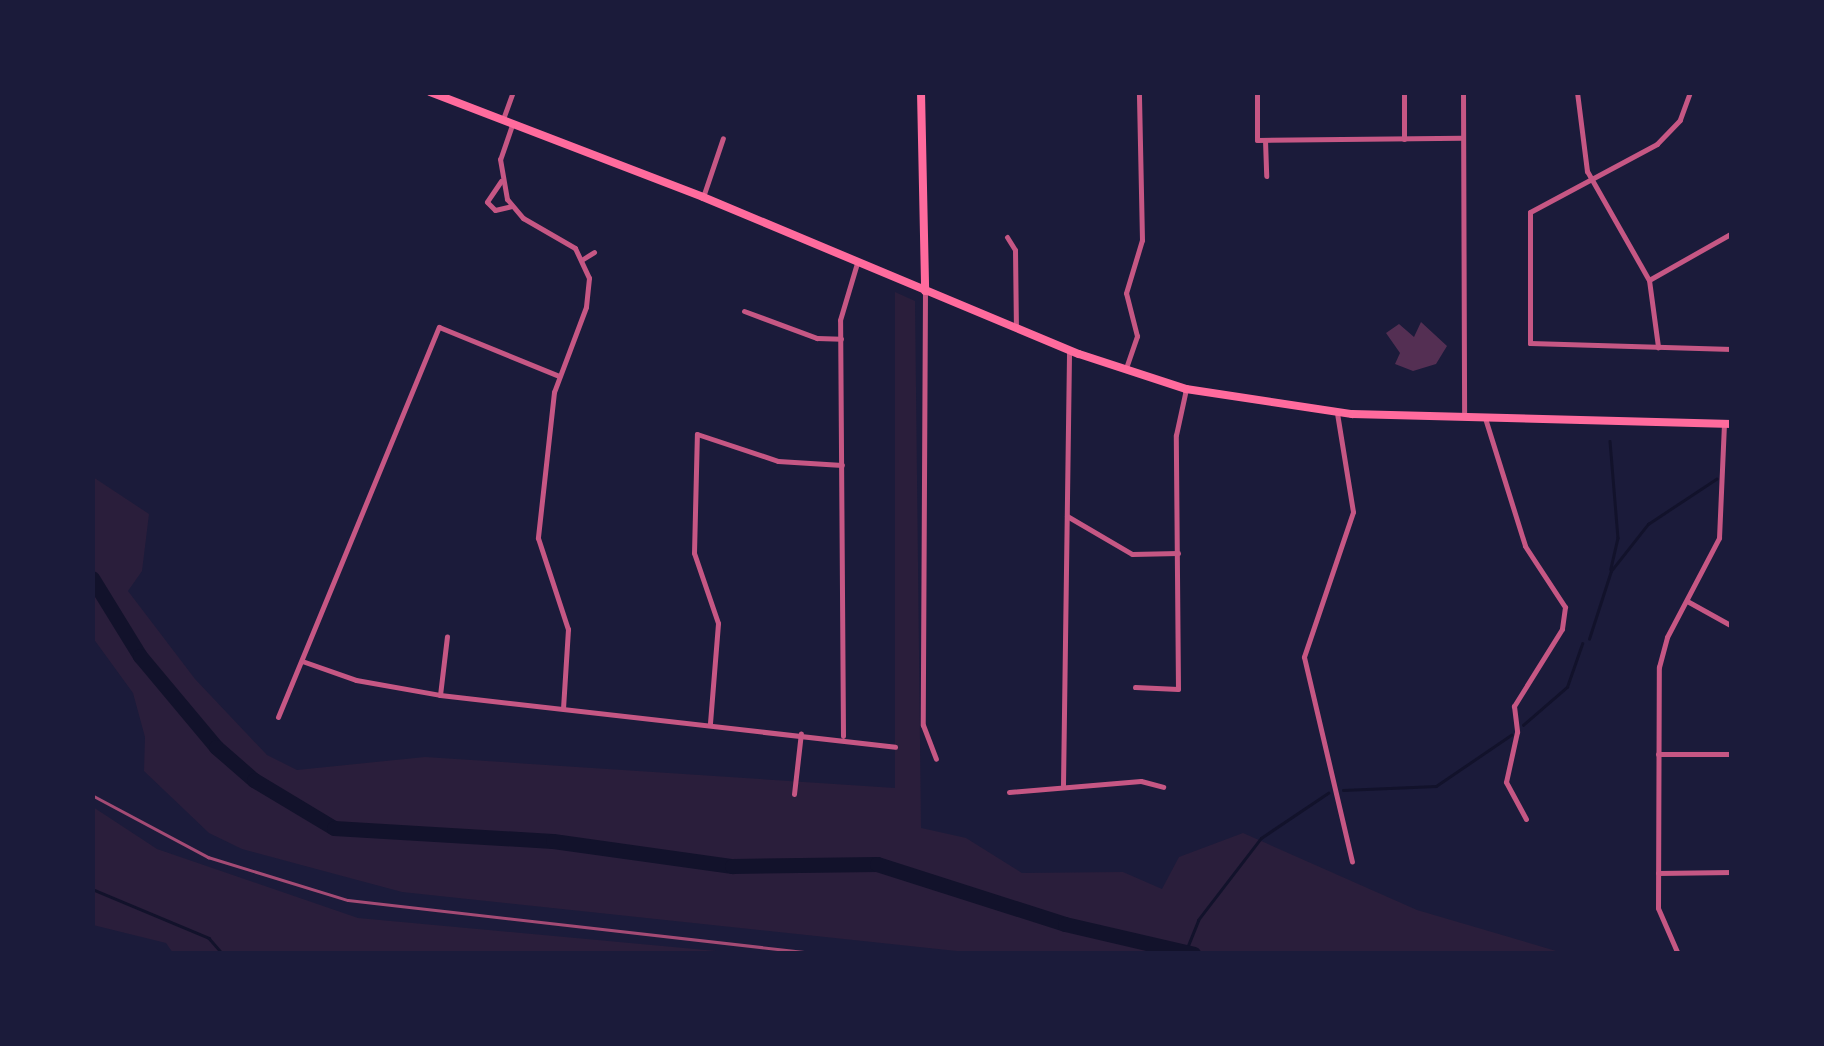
<!DOCTYPE html>
<style>
body{margin:0}
#map{position:relative;width:1824px;height:1046px;overflow:hidden;background:#1b1b3a;font-family:"Space Grotesk",sans-serif}
div>[style]{position:absolute}
[style*='--x']{left:calc(var(--x)*1px);top:calc(var(--y)*1px);width:calc(var(--w)*1px);rotate:calc(var(--a)*1deg)}
.green>*{inset:0;background:#2a1e3b}
.stream>*{height:2.5px;margin:-1.25px;padding:0 1.25px;transform-origin:1.25px;border-radius:1.25px;background:#12122b}
.river>*{height:15px;margin:-7.5px;padding:0 7.5px;transform-origin:7.5px;border-radius:7.5px;background:#12122b}
.building>*{inset:0;background:#542f53}
.minor>*{height:5px;margin:-2.5px;padding:0 2.5px;transform-origin:2.5px;border-radius:2.5px;background:#c65784}
.secondary>*{height:8px;margin:-4px;padding:0 4px;transform-origin:4px;border-radius:4px;background:#ff6b9d}
.rail>*{height:2.5px;margin:-1.25px;padding:0 1.25px;transform-origin:1.25px;border-radius:1.25px;background:#a44b75}
span{translate:-50% -50%;white-space:nowrap;text-align:center;line-height:1.15;-webkit-text-stroke:9px #1b1b3a;paint-order:stroke}
.frame{position:absolute;inset:0;border:95px solid #1b1b3a;pointer-events:none}
</style>
<div id="map">
<div class="green">
<i style="clip-path:polygon(895px 292px,915px 301px,921px 828px,966px 838px,1022px 873px,1123px 872px,1162px 889px,1179px 857px,1243px 833px,1417px 910px,1563px 953px,985px 954px,402px 892px,242px 849px,209px 833px,144px 771px,145px 737px,133px 693px,93px 638px,93px 477px,149px 514px,142px 571px,128px 591px,195px 679px,267px 755px,297px 770px,425px 757px,895px 788px)"></i>
<i style="clip-path:polygon(93px 807px,157px 849px,358px 918px,738px 953px,173px 953px,166px 943px,93px 925px)"></i>
</div>
<div class="stream">
<i style="--x:1610;--y:441;--w:97;--a:85.3"></i>
<i style="--x:1618;--y:538;--w:32;--a:103"></i>
<i style="--x:1589;--y:639;--w:71;--a:-72.1"></i>
<i style="--x:1611;--y:571;--w:60;--a:-51.8"></i>
<i style="--x:1648;--y:524;--w:82;--a:-33.5"></i>
<i style="--x:1523;--y:725;--w:58;--a:-40.8"></i>
<i style="--x:1567;--y:687;--w:46;--a:-70.8"></i>
<i style="--x:1343;--y:790;--w:93;--a:-2.5"></i>
<i style="--x:1436;--y:786;--w:91;--a:-34.2"></i>
<i style="--x:92;--y:889;--w:127;--a:22.7"></i>
<i style="--x:209;--y:938;--w:21;--a:49"></i>
<i style="--x:1185;--y:953;--w:35;--a:-68"></i>
<i style="--x:1198;--y:920;--w:103;--a:-52.5"></i>
<i style="--x:1261;--y:838;--w:81;--a:-33.9"></i>
</div>
<div class="river">
<i style="--x:92;--y:578;--w:92;--a:58.4"></i>
<i style="--x:140;--y:656;--w:119;--a:50.1"></i>
<i style="--x:216;--y:747;--w:50;--a:41"></i>
<i style="--x:254;--y:780;--w:93;--a:31"></i>
<i style="--x:334;--y:828;--w:219;--a:3.4"></i>
<i style="--x:553;--y:841;--w:181;--a:8"></i>
<i style="--x:732;--y:866;--w:145;--a:-0.8"></i>
<i style="--x:877;--y:864;--w:197;--a:17.7"></i>
<i style="--x:1065;--y:924;--w:132;--a:13.1"></i>
</div>
<div class="building">
<i style="clip-path:polygon(1421px 322px,1447px 346px,1436px 364px,1413px 371px,1395px 364px,1400px 353px,1386px 333px,1399px 324px,1414px 337px)"></i>
</div>
<div class="minor">
<i style="--x:1257;--y:92;--w:48;--a:90"></i>
<i style="--x:1257;--y:140;--w:205;--a:-0.6"></i>
<i style="--x:1404;--y:92;--w:47;--a:90"></i>
<i style="--x:1463;--y:92;--w:325;--a:89.8"></i>
<i style="--x:1577;--y:92;--w:80;--a:82.8"></i>
<i style="--x:1587;--y:171;--w:125;--a:60.4"></i>
<i style="--x:1649;--y:280;--w:68;--a:82.3"></i>
<i style="--x:1690;--y:92;--w:30;--a:110"></i>
<i style="--x:1680;--y:120;--w:33;--a:134"></i>
<i style="--x:1657;--y:144;--w:144;--a:151.8"></i>
<i style="--x:1530;--y:212;--w:131;--a:90"></i>
<i style="--x:1530;--y:343;--w:202;--a:1.7"></i>
<i style="--x:503;--y:119;--w:29;--a:-70"></i>
<i style="--x:512;--y:125;--w:36;--a:109"></i>
<i style="--x:500;--y:159;--w:41;--a:80.1"></i>
<i style="--x:507;--y:199;--w:25;--a:50"></i>
<i style="--x:523;--y:218;--w:60;--a:30"></i>
<i style="--x:575;--y:248;--w:33;--a:65"></i>
<i style="--x:589;--y:278;--w:29;--a:96"></i>
<i style="--x:586;--y:307;--w:91;--a:110.6"></i>
<i style="--x:554;--y:392;--w:147;--a:96.3"></i>
<i style="--x:538;--y:538;--w:96;--a:71.8"></i>
<i style="--x:568;--y:629;--w:79;--a:93.6"></i>
<i style="--x:1265;--y:140;--w:36;--a:88"></i>
<i style="--x:501;--y:181;--w:25;--a:124"></i>
<i style="--x:487;--y:202;--w:11;--a:45"></i>
<i style="--x:495;--y:210;--w:17;--a:-13"></i>
<i style="--x:703;--y:197;--w:62;--a:-71.3"></i>
<i style="--x:1007;--y:237;--w:15;--a:58"></i>
<i style="--x:1015;--y:250;--w:78;--a:89.3"></i>
<i style="--x:583;--y:259;--w:13;--a:-32"></i>
<i style="--x:1649;--y:280;--w:95;--a:-29.5"></i>
<i style="--x:925;--y:291;--w:434;--a:90.3"></i>
<i style="--x:923;--y:725;--w:36;--a:69"></i>
<i style="--x:744;--y:311;--w:78;--a:20.3"></i>
<i style="--x:817;--y:338;--w:24;--a:2"></i>
<i style="--x:1126;--y:368;--w:34;--a:-71"></i>
<i style="--x:1137;--y:336;--w:44;--a:-104.3"></i>
<i style="--x:1126;--y:293;--w:55;--a:-73.2"></i>
<i style="--x:1142;--y:240;--w:148;--a:-91.2"></i>
<i style="--x:1337;--y:413;--w:100;--a:80.8"></i>
<i style="--x:1353;--y:512;--w:153;--a:108.7"></i>
<i style="--x:1304;--y:657;--w:210;--a:76.8"></i>
<i style="--x:1485;--y:418;--w:134;--a:72.6"></i>
<i style="--x:1525;--y:546;--w:73;--a:56.7"></i>
<i style="--x:1565;--y:607;--w:22;--a:98"></i>
<i style="--x:1562;--y:629;--w:91;--a:121.9"></i>
<i style="--x:1514;--y:706;--w:26;--a:83"></i>
<i style="--x:1517;--y:732;--w:51;--a:102.4"></i>
<i style="--x:1506;--y:782;--w:42;--a:61.6"></i>
<i style="--x:1067;--y:516;--w:75;--a:30.3"></i>
<i style="--x:1132;--y:554;--w:46;--a:-1.2"></i>
<i style="--x:1687;--y:601;--w:51;--a:29.1"></i>
<i style="--x:302;--y:661;--w:57;--a:19.4"></i>
<i style="--x:356;--y:680;--w:85;--a:10.1"></i>
<i style="--x:440;--y:695;--w:458;--a:6.5"></i>
<i style="--x:1135;--y:687;--w:43;--a:2.7"></i>
<i style="--x:1178;--y:689;--w:254;--a:-90.5"></i>
<i style="--x:1176;--y:435;--w:47;--a:-77.7"></i>
<i style="--x:440;--y:695;--w:59;--a:-83.2"></i>
<i style="--x:278;--y:717;--w:422;--a:-67.6"></i>
<i style="--x:439;--y:327;--w:130;--a:22.2"></i>
<i style="--x:710;--y:723;--w:100;--a:-85.4"></i>
<i style="--x:718;--y:623;--w:74;--a:-108.9"></i>
<i style="--x:694;--y:553;--w:119;--a:-88.6"></i>
<i style="--x:697;--y:434;--w:85;--a:18.4"></i>
<i style="--x:778;--y:461;--w:64;--a:3.6"></i>
<i style="--x:843;--y:736;--w:416;--a:-90.4"></i>
<i style="--x:840;--y:320;--w:59;--a:-73.4"></i>
<i style="--x:1658;--y:754;--w:74;--a:0"></i>
<i style="--x:1063;--y:785;--w:435;--a:-89.2"></i>
<i style="--x:1009;--y:792;--w:132;--a:-4.8"></i>
<i style="--x:1141;--y:781;--w:23;--a:15"></i>
<i style="--x:794;--y:794;--w:61;--a:-83.5"></i>
<i style="--x:1658;--y:873;--w:74;--a:-0.8"></i>
<i style="--x:1678;--y:954;--w:50;--a:-113.5"></i>
<i style="--x:1658;--y:908;--w:241;--a:-89.8"></i>
<i style="--x:1659;--y:667;--w:31;--a:-75"></i>
<i style="--x:1667;--y:637;--w:112;--a:-62.3"></i>
<i style="--x:1719;--y:538;--w:114;--a:-87.5"></i>
</div>
<div class="secondary">
<i style="--x:430;--y:92;--w:292;--a:21"></i>
<i style="--x:703;--y:197;--w:407;--a:22.7"></i>
<i style="--x:1079;--y:354;--w:113;--a:18.1"></i>
<i style="--x:1186;--y:389;--w:168;--a:8.6"></i>
<i style="--x:1352;--y:414;--w:380;--a:1.5"></i>
<i style="--x:921;--y:92;--w:199;--a:88.8"></i>
</div>
<div class="rail">
<i style="--x:92;--y:795;--w:132;--a:28.1"></i>
<i style="--x:208;--y:857;--w:146;--a:17.1"></i>
<i style="--x:348;--y:900;--w:479;--a:6.5"></i>
</div>
<div class="frame"></div>
</div>
